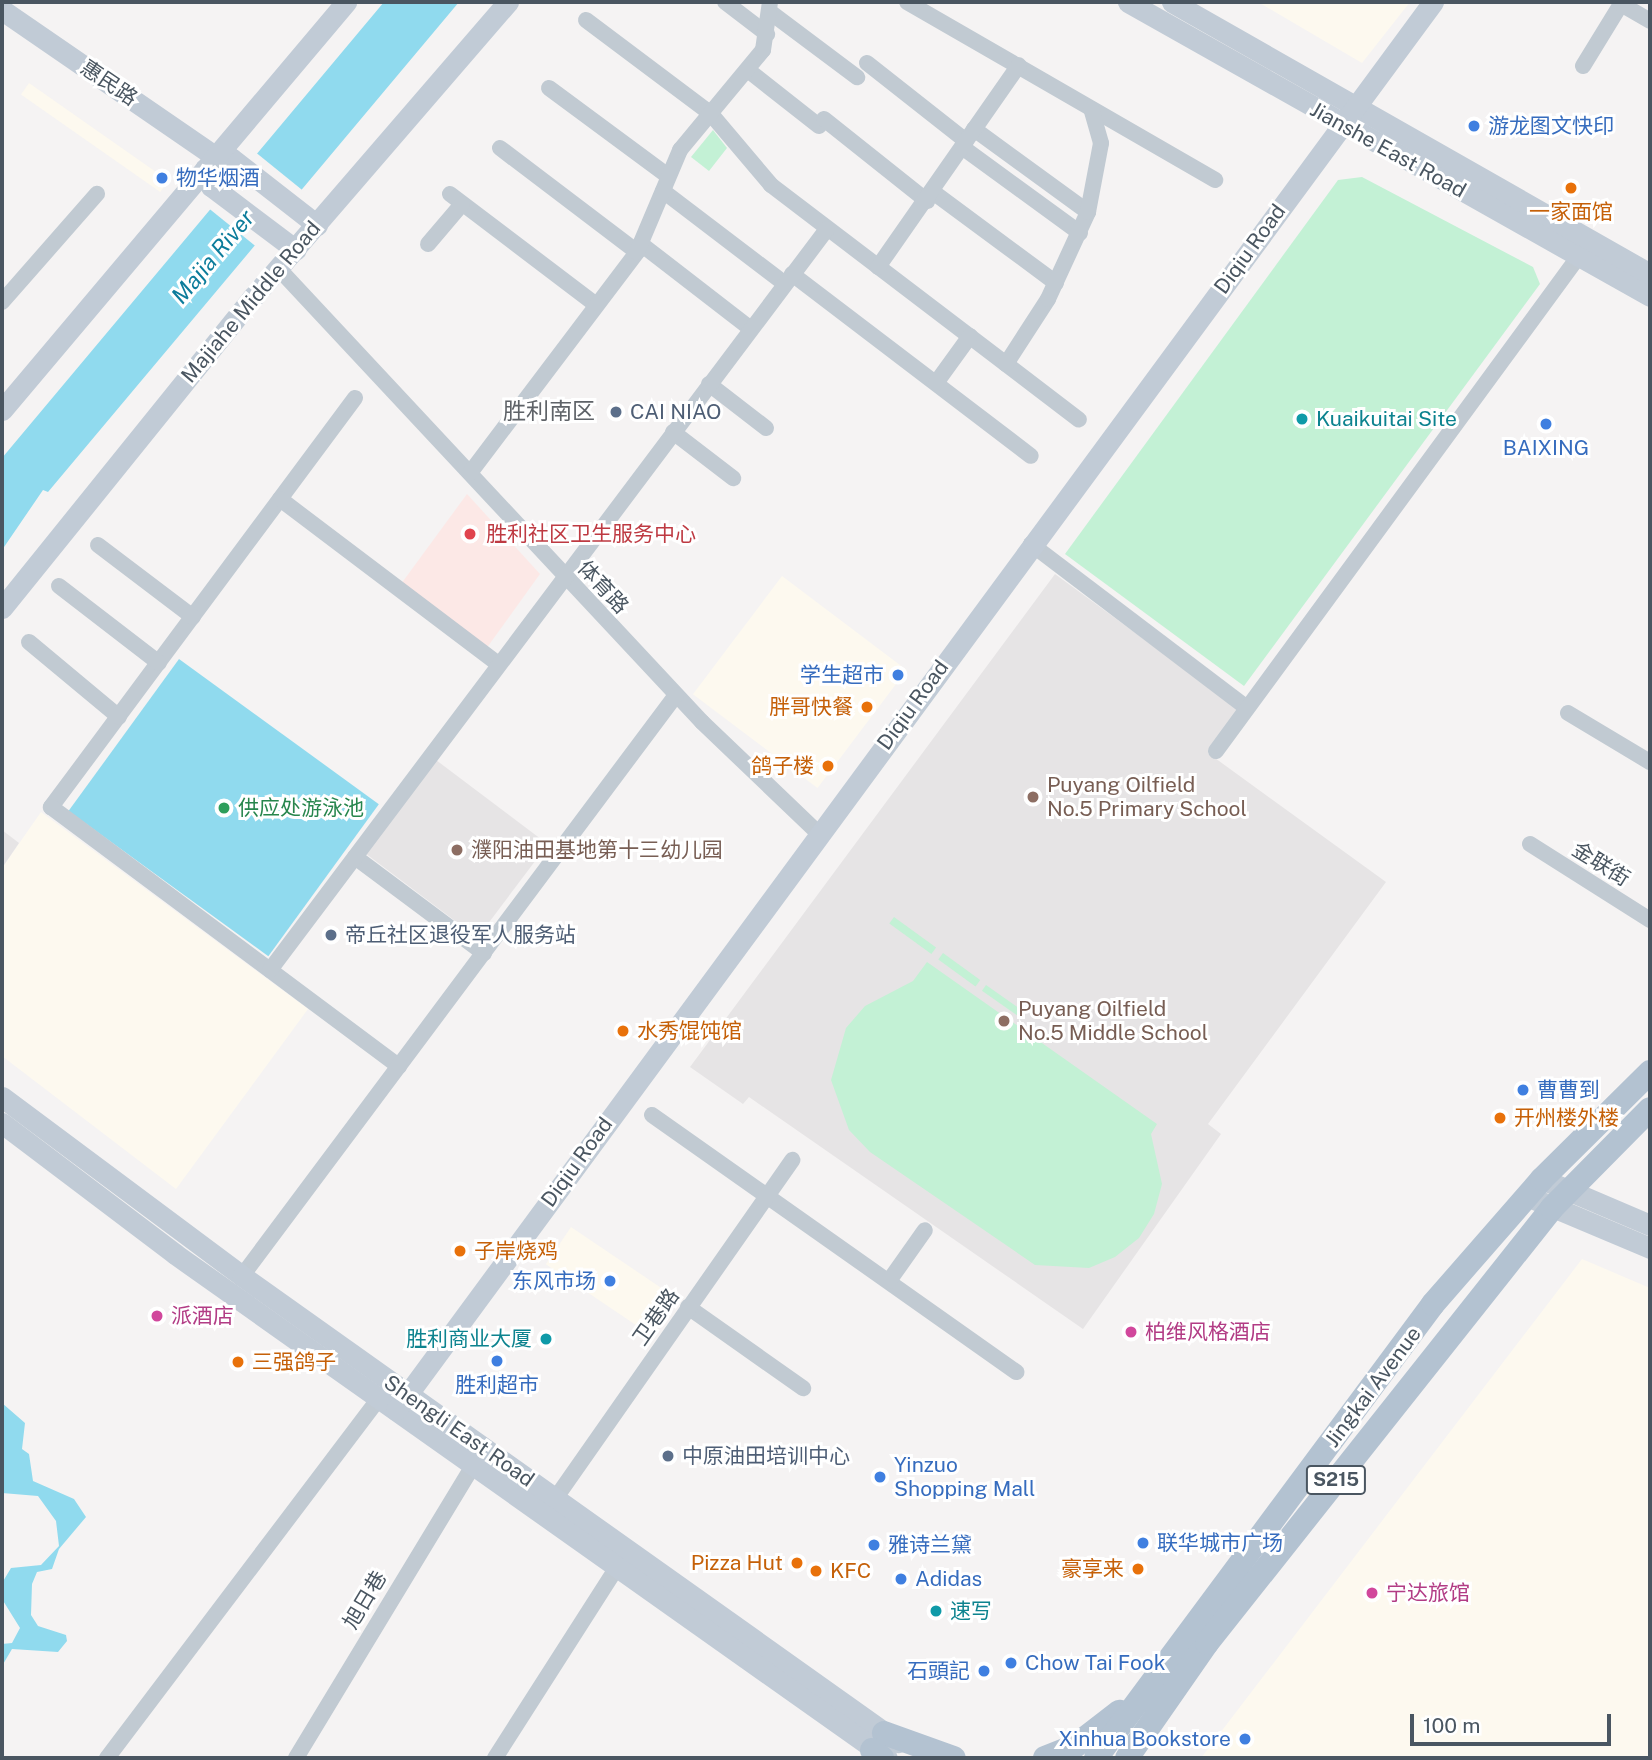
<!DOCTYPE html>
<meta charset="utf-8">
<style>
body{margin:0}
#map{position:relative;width:1652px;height:1760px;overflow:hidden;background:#f5f3f3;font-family:"Public Sans","Noto Sans SC",sans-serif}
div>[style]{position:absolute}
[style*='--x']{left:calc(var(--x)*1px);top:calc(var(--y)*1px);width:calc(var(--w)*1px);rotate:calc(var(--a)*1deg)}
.commercial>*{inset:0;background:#fdf9ef;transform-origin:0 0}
.education>*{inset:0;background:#e6e4e5;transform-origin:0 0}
.medical>*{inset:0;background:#fce8e6}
.green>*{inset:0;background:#c3f1d5;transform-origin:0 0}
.water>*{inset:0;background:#90daee;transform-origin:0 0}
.pier>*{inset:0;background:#f5f3f3;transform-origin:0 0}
.street>*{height:16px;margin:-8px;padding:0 8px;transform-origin:8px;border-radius:8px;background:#c1cad2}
.secondary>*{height:21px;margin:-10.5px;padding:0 10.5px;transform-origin:10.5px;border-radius:10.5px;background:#c1cbd6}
.primary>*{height:24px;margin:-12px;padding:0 12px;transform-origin:12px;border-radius:12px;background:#b3c2d1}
.dots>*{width:19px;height:19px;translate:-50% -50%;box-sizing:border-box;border:4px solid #fff;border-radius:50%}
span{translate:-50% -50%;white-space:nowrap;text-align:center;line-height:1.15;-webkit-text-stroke:6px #fff;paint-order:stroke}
.shield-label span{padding:2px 5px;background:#fff;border:2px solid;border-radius:5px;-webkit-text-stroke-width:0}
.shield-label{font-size:19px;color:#4a5661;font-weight:700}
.street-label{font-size:21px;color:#4a5661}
.shop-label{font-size:21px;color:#366cbe}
.left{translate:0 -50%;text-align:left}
.right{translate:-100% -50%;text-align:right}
.food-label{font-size:21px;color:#c56008}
.service-label{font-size:21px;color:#4e5e75}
.culture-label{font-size:21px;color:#0d838f}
.health-label{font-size:21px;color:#be3a42}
.education-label{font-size:21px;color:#785e54}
.leisure-label{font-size:21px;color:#27864d}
.hotel-label{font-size:21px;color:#b23c85}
.water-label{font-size:23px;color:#0c7c9b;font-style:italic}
.neighbourhood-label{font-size:23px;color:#5f6368}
.frame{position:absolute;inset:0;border:4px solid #4a5661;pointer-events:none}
.scale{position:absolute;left:1410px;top:1714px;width:201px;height:32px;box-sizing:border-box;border:4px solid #4a5661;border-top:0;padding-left:9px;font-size:21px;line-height:24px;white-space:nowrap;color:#4a5661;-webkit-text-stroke:5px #fff;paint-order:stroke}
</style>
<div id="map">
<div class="commercial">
<i style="clip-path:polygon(1258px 2px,1410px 2px,1362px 63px)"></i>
<i style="left:29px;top:83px;width:170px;height:14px;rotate:35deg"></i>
<i style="left:782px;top:576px;width:156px;height:148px;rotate:37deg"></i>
<i style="clip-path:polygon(41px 812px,308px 1009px,176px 1189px,2px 1056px,2px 868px)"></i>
<i style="left:571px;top:1227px;width:126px;height:45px;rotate:34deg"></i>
<i style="clip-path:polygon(1582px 1259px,1650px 1288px,1650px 1758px,1201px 1758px)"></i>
</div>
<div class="education">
<i style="clip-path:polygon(1055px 574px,1239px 709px,1208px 753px,1386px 882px,1208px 1124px,1221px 1134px,1083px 1329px,749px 1097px,743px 1104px,690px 1067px)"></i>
<i style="left:436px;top:760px;width:140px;height:117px;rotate:37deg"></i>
<i style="clip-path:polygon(2px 830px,19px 843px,2px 868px)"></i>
</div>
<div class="medical">
<i style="clip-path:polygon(467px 494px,540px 574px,486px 649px,401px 584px)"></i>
</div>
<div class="green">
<i style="clip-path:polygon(713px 130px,727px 148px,709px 171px,691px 157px)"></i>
<i style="clip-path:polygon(1362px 177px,1533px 267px,1540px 284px,1244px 686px,1065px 554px,1338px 180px)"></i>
<i style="left:894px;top:917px;width:52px;height:8px;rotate:36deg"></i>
<i style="left:943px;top:953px;width:46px;height:8px;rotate:36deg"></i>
<i style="clip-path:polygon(927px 962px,1157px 1124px,1151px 1134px,1162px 1184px,1154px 1214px,1139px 1238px,1115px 1257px,1089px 1268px,1035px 1265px,870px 1152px,849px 1130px,831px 1080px,846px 1028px,865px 1006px,913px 981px)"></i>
<i style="left:986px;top:985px;width:44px;height:7px;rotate:35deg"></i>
</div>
<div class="water">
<i style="clip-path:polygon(384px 2px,459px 2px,48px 492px,43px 490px,2px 550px,2px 458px)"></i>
<i style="left:179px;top:659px;width:247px;height:188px;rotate:36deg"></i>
<i style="clip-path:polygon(2px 1403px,25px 1423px,22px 1449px,29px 1454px,33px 1481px,74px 1499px,86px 1517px,59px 1549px,52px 1569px,37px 1572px,32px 1584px,31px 1615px,38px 1626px,66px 1635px,67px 1641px,58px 1652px,12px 1649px,2px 1666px,2px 1644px,12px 1643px,20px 1628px,2px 1599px,2px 1583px,11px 1568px,41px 1565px,59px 1546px,56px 1521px,38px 1496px,2px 1493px)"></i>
</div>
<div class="pier">
<i style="left:254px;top:151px;width:64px;height:73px;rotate:39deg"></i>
</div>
<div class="street">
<i style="--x:725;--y:2;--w:53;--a:37.3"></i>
<i style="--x:907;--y:2;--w:356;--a:30"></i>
<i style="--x:770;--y:12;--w:109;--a:36.8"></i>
<i style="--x:586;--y:20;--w:156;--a:36.9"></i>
<i style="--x:711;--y:114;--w:93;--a:49.8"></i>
<i style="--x:771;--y:185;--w:387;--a:37.3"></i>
<i style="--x:867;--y:63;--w:126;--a:38.2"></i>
<i style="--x:1583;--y:66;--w:73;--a:-58.5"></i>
<i style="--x:1621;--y:4;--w:34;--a:30"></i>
<i style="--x:749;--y:71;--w:89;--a:38.2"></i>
<i style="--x:549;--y:88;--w:148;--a:36.5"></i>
<i style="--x:824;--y:119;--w:132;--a:38.5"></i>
<i style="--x:974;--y:129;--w:141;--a:36.1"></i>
<i style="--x:962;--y:147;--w:146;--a:36.1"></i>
<i style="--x:500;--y:148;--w:172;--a:37.2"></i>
<i style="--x:663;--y:191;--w:153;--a:37.3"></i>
<i style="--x:933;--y:192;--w:153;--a:36.5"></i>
<i style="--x:450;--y:194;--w:183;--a:37.2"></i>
<i style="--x:428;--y:244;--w:52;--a:-49.6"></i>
<i style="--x:641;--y:244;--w:139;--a:37.7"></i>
<i style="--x:878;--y:267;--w:246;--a:-55.1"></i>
<i style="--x:279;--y:269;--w:620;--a:46.96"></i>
<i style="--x:702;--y:722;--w:162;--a:43.7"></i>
<i style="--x:792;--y:274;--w:300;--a:37.3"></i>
<i style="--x:2;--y:302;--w:144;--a:-48.7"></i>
<i style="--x:1006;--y:364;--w:77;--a:-57.1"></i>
<i style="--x:1048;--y:299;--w:96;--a:-65.3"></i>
<i style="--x:1088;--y:212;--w:70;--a:-79.3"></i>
<i style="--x:1101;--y:143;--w:35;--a:-106"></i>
<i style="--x:936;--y:383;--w:58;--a:-54.1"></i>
<i style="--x:709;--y:384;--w:72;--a:37.7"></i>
<i style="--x:355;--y:398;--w:510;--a:126.62"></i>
<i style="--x:51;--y:807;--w:434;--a:36.7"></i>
<i style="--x:673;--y:432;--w:76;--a:37.5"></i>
<i style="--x:470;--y:473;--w:277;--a:-52.9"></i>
<i style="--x:637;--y:252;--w:111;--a:-67.1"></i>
<i style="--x:680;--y:150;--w:130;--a:-50.3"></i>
<i style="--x:763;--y:50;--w:49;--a:-81.7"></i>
<i style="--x:280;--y:499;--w:273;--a:37.1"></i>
<i style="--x:1031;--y:544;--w:271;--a:37.2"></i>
<i style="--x:98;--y:545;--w:119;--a:37.2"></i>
<i style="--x:59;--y:586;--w:126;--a:37.6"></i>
<i style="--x:29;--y:642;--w:117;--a:39.8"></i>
<i style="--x:1568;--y:713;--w:96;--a:30.9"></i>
<i style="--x:1216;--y:751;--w:614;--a:-53.75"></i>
<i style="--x:1530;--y:844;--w:142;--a:32.3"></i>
<i style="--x:355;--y:857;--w:161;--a:36.7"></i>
<i style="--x:270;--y:970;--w:927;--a:-53.07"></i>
<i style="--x:652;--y:1115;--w:446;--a:35.2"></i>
<i style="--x:242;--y:1276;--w:725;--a:-53.24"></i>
<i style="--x:889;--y:1281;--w:62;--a:-54.8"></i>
<i style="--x:688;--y:1307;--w:141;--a:35.2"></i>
<i style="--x:555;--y:1499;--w:414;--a:-55"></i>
<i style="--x:107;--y:1758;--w:451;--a:-52.9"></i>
<i style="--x:296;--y:1758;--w:341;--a:-58.8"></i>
<i style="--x:495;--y:1758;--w:227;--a:-57.4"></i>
</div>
<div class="secondary">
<i style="--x:1128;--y:2;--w:599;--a:29.39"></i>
<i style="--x:1172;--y:2;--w:550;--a:29.64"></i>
<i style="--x:2;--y:10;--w:260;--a:34.5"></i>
<i style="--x:216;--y:157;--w:15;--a:4"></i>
<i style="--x:231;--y:158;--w:109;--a:37.9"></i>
<i style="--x:205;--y:169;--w:18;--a:71"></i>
<i style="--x:211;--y:186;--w:106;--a:37"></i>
<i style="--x:2;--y:410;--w:534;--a:-49.86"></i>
<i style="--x:2;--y:608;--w:401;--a:-51.1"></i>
<i style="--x:254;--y:296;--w:389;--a:-49.2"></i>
<i style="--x:2;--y:1097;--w:299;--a:36.7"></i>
<i style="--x:242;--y:1276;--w:805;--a:35.39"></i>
<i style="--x:2;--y:1123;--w:217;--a:37.1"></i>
<i style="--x:175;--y:1254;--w:872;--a:35.29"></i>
<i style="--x:1542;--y:1179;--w:117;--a:23.1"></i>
<i style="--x:1527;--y:1196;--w:134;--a:22.9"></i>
<i style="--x:396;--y:1410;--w:1749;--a:-53.63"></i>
</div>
<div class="primary">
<i style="--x:884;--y:1733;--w:74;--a:19.7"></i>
<i style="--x:872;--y:1750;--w:13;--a:39"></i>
<i style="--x:1045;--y:1758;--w:32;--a:-22"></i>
<i style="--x:1075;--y:1746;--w:56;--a:-37.7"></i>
<i style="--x:1096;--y:1758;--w:565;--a:-53.41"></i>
<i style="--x:1433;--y:1304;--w:166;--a:-48.9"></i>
<i style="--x:1542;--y:1179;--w:152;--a:-44.7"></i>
<i style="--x:1127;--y:1758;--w:140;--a:-55.2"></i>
<i style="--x:1207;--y:1643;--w:555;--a:-51.58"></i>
<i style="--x:1552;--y:1208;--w:139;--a:-45.3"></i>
</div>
<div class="dots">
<i style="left:1474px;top:126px;background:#3f7fe0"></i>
<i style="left:162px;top:178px;background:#3f7fe0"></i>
<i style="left:1571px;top:188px;background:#e8710a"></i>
<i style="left:616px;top:412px;background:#5c6f8a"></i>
<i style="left:1302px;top:419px;background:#0f9aa8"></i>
<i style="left:1546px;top:424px;background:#3f7fe0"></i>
<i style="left:470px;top:534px;background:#e0444e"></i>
<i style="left:898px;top:675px;background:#3f7fe0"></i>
<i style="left:867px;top:707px;background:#e8710a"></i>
<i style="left:828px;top:766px;background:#e8710a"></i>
<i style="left:1033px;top:797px;background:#8d6e63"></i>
<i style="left:224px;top:808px;background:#2e9e5b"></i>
<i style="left:457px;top:850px;background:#8d6e63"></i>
<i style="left:331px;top:935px;background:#5c6f8a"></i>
<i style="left:1004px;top:1021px;background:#8d6e63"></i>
<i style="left:623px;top:1031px;background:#e8710a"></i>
<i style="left:1523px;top:1090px;background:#3f7fe0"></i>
<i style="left:1500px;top:1118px;background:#e8710a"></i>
<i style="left:460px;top:1251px;background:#e8710a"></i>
<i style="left:610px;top:1281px;background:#3f7fe0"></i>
<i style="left:157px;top:1316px;background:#d1479c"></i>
<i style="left:1131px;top:1332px;background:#d1479c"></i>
<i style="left:546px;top:1339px;background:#0f9aa8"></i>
<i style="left:497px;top:1361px;background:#3f7fe0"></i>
<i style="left:238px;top:1362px;background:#e8710a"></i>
<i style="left:668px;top:1456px;background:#5c6f8a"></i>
<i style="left:880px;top:1477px;background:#3f7fe0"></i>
<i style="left:1143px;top:1543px;background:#3f7fe0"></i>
<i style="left:874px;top:1545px;background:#3f7fe0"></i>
<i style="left:797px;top:1563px;background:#e8710a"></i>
<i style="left:1138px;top:1569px;background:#e8710a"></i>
<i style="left:816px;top:1571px;background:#e8710a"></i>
<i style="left:901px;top:1579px;background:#3f7fe0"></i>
<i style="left:1372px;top:1593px;background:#d1479c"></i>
<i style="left:936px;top:1611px;background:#0f9aa8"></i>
<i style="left:1011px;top:1663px;background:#3f7fe0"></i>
<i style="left:984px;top:1671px;background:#3f7fe0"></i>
<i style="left:1245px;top:1739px;background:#3f7fe0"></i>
</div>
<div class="shield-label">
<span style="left:1336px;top:1480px">S215</span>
</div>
<div class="street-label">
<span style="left:109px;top:83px;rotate:34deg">惠民路</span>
<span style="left:1388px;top:150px;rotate:29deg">Jianshe East Road</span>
<span style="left:1250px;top:249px;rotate:-54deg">Diqiu Road</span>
<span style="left:251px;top:302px;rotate:-50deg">Majiahe Middle Road</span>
<span style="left:603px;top:587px;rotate:47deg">体育路</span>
<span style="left:913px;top:705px;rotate:-54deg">Diqiu Road</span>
<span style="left:1601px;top:864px;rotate:32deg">金联街</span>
<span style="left:577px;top:1162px;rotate:-54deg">Diqiu Road</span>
<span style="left:656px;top:1317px;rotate:-55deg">卫巷路</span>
<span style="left:1373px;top:1387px;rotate:-53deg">Jingkai Avenue</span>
<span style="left:459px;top:1431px;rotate:35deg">Shengli East Road</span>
<span style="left:365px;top:1600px;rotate:-59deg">旭日巷</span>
</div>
<div class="shop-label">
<span class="left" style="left:1488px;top:126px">游龙图文快印</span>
<span class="left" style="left:176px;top:178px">物华烟酒</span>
<span style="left:1546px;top:448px">BAIXING</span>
<span class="right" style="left:884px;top:675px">学生超市</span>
<span class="left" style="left:1537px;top:1090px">曹曹到</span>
<span class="right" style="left:596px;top:1281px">东风市场</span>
<span style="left:497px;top:1385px">胜利超市</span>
<span class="left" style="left:894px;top:1477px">Yinzuo<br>Shopping Mall</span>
<span class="left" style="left:1157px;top:1543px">联华城市广场</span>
<span class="left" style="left:888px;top:1545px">雅诗兰黛</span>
<span class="left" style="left:915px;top:1579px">Adidas</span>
<span class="left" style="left:1025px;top:1663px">Chow Tai Fook</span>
<span class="right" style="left:970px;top:1671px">石頭記</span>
<span class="right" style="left:1231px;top:1739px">Xinhua Bookstore</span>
</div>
<div class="food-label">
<span style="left:1571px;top:212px">一家面馆</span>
<span class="right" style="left:853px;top:707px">胖哥快餐</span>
<span class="right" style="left:814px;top:766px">鸽子楼</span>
<span class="left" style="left:637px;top:1031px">水秀馄饨馆</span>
<span class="left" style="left:1514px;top:1118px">开州楼外楼</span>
<span class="left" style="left:474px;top:1251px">子岸烧鸡</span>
<span class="left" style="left:252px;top:1362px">三强鸽子</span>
<span class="right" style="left:783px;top:1563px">Pizza Hut</span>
<span class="right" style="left:1124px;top:1569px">豪享来</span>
<span class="left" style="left:830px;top:1571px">KFC</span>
</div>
<div class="service-label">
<span class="left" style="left:630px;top:412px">CAI NIAO</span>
<span class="left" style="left:345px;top:935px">帝丘社区退役军人服务站</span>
<span class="left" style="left:682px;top:1456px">中原油田培训中心</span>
</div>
<div class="culture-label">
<span class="left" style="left:1316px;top:419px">Kuaikuitai Site</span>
<span class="right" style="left:532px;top:1339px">胜利商业大厦</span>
<span class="left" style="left:950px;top:1611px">速写</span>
</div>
<div class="health-label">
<span class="left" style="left:486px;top:534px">胜利社区卫生服务中心</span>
</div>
<div class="education-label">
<span class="left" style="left:1047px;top:797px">Puyang Oilfield<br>No.5 Primary School</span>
<span class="left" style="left:471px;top:850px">濮阳油田基地第十三幼儿园</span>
<span class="left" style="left:1018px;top:1021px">Puyang Oilfield<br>No.5 Middle School</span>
</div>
<div class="leisure-label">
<span class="left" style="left:238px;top:808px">供应处游泳池</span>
</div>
<div class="hotel-label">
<span class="left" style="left:171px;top:1316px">派酒店</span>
<span class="left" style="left:1145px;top:1332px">柏维风格酒店</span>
<span class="left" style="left:1386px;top:1593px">宁达旅馆</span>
</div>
<div class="water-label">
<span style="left:213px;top:257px;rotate:-50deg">Majia River</span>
</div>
<div class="neighbourhood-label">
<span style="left:549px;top:411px">胜利南区</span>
</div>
<div class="frame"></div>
<div class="scale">100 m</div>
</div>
